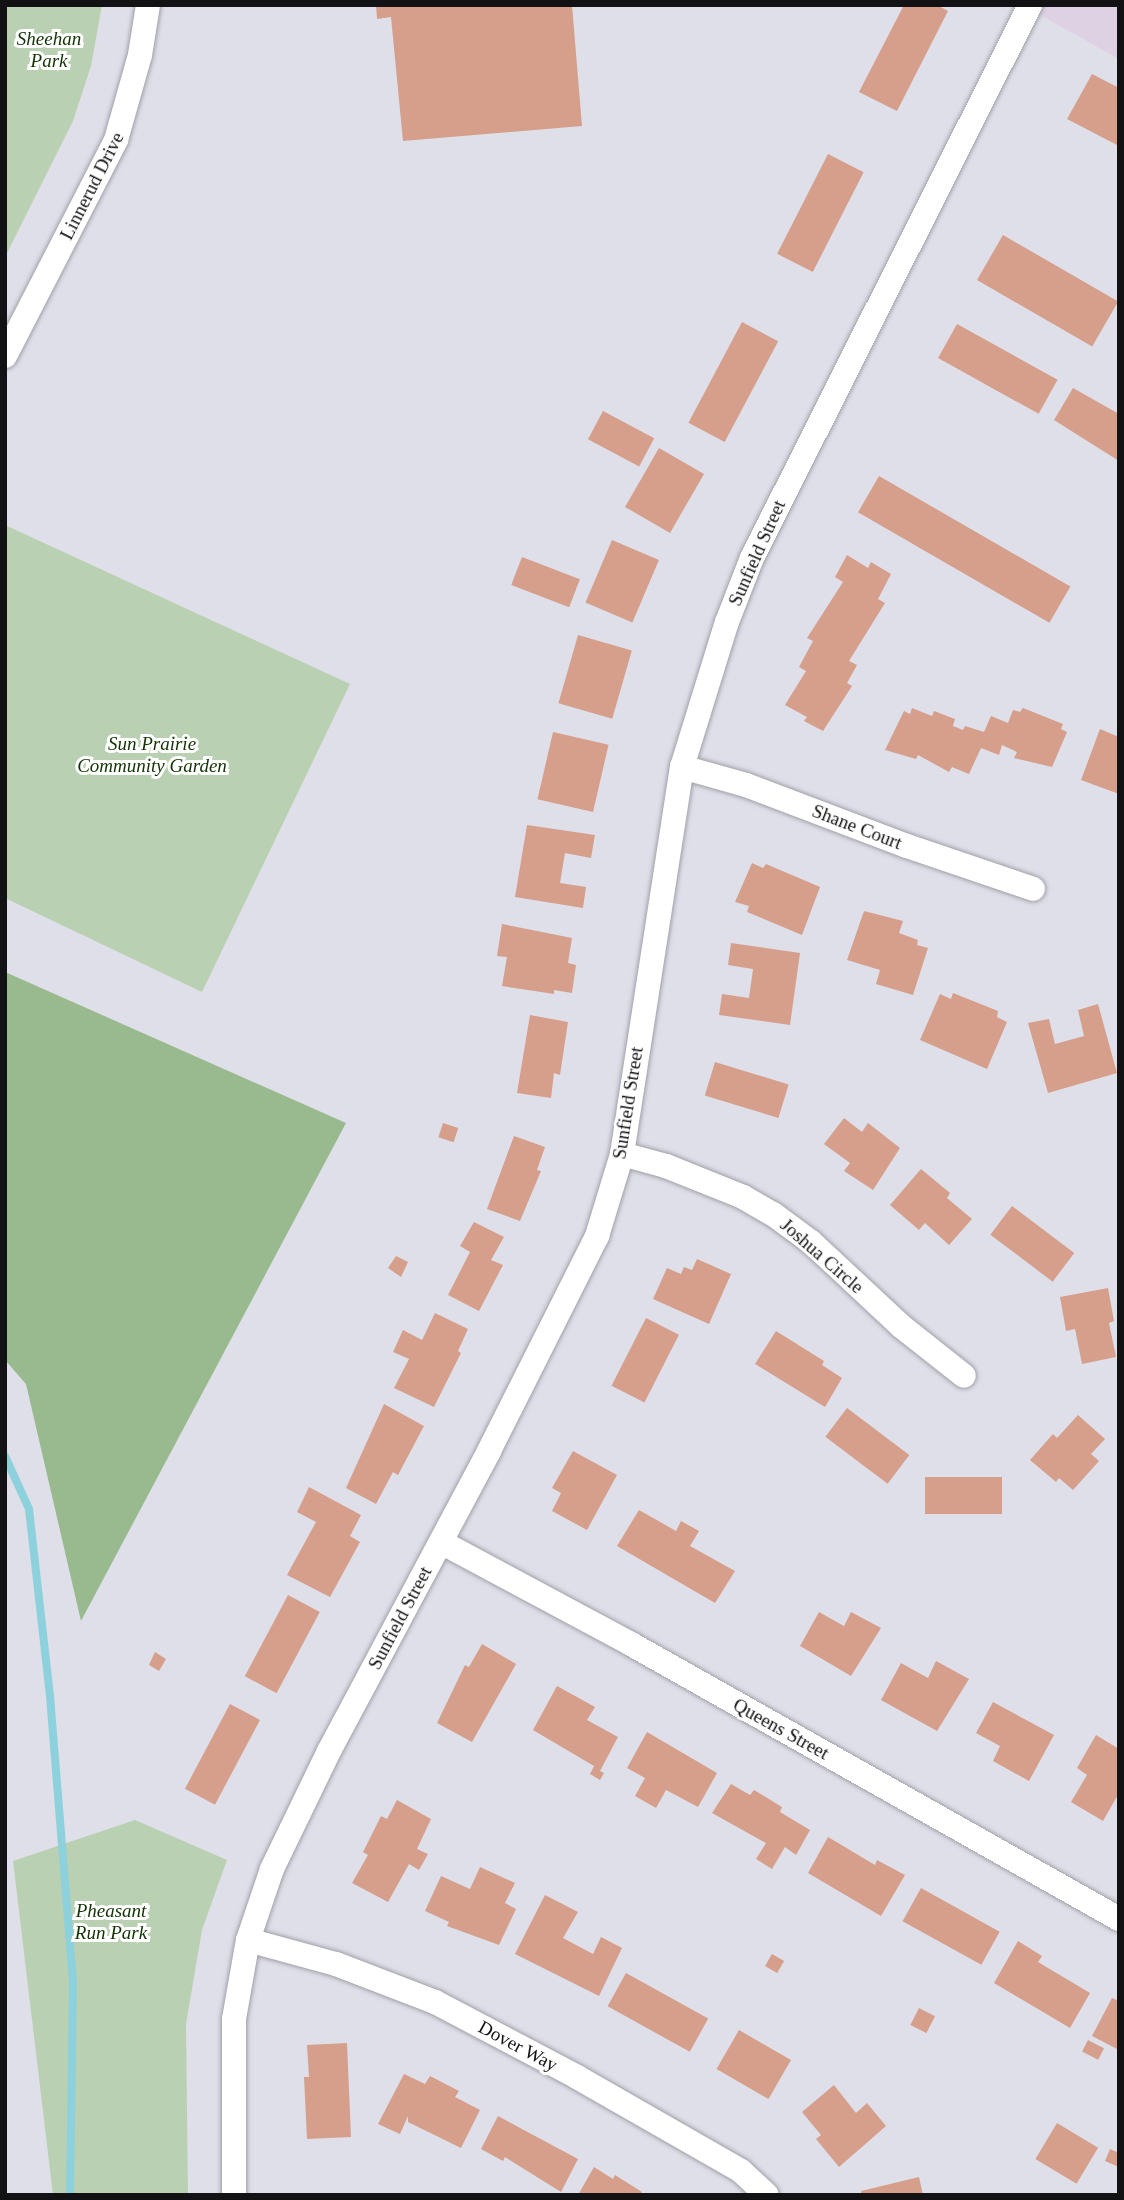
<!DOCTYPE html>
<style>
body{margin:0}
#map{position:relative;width:1124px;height:2200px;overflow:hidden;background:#dfdfe9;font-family:Georgia,serif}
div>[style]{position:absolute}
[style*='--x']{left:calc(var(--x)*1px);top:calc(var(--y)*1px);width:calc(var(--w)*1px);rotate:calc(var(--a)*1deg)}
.commercial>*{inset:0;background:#ded1e4}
.green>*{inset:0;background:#bad0b2}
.forest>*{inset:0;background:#99b98e}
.stream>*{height:8px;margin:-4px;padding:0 4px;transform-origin:4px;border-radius:4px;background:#8dd1dd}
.building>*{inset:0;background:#d59f8c;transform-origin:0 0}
.roads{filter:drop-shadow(0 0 2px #a0a0a9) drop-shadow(0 0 2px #a0a0a9)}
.street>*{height:24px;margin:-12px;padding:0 12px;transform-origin:12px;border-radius:12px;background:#fff}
span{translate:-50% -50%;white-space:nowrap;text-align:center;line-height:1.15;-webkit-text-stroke:6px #fff;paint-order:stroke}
.park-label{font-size:19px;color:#143305;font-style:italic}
.street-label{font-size:19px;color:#121215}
.frame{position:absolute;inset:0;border:7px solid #121215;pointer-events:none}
</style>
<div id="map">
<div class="commercial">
<i style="clip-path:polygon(1022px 5px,1119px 5px,1119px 59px)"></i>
</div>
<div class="green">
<i style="clip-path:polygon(5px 5px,102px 5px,91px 66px,73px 121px,5px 257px)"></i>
<i style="clip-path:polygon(5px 525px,350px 684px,202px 992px,5px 898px)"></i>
<i style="clip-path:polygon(135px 1820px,227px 1860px,202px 1930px,186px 2024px,188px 2195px,53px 2195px,13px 1861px)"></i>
</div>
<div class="forest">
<i style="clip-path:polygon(5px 972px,346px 1123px,81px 1621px,26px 1384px,5px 1360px)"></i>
</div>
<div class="stream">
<i style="--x:5;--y:1456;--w:58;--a:65.6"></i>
<i style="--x:29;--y:1509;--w:188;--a:83.6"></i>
<i style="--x:50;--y:1696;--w:288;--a:85.4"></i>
<i style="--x:73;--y:1983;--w:212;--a:90.8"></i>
</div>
<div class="building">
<i style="clip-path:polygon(376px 5px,572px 5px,582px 126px,403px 141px,391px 17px,377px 19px)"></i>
<i style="clip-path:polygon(904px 5px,937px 5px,948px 11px,897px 111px,859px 92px)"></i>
<i style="clip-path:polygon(1092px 74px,1119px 88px,1119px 146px,1067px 119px)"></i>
<i style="left:828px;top:154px;width:40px;height:112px;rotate:27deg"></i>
<i style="left:1003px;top:235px;width:133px;height:52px;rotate:30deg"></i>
<i style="left:742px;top:322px;width:41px;height:114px;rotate:28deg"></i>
<i style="left:957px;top:324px;width:115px;height:39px;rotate:29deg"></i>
<i style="clip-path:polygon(1073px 388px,1119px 414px,1119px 461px,1054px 420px)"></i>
<i style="left:603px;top:411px;width:58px;height:32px;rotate:28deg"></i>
<i style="left:659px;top:448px;width:52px;height:68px;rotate:30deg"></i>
<i style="left:879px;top:476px;width:221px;height:42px;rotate:30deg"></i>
<i style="left:612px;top:540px;width:51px;height:68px;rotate:23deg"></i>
<i style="clip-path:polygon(847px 555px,868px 568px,871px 562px,891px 574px,878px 599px,885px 603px,849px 661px,857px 665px,847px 683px,852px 686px,823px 731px,804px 721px,807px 717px,785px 705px,806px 671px,799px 667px,813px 641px,807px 638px,843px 582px,835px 577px)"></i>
<i style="left:522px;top:557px;width:62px;height:30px;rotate:21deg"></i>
<i style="left:578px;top:635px;width:56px;height:71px;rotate:16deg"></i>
<i style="clip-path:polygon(912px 708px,932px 716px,934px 711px,955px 719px,953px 726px,963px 730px,965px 726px,984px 732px,991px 716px,1008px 723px,1013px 710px,1020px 712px,1023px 708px,1063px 724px,1061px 729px,1067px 732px,1052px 767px,1014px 758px,1017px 752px,1002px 745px,999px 755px,981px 748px,969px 774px,952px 767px,949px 772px,918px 755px,916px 759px,885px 750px,904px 711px,910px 714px)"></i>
<i style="clip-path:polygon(1100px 729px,1119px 737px,1119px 794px,1081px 780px)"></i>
<i style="left:553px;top:732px;width:57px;height:69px;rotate:13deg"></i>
<i style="clip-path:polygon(527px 825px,595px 835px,591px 858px,565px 853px,560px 883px,586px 887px,583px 908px,515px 897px)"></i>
<i style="clip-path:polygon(752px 863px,763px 868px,766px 864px,820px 887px,802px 935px,747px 912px,749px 906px,735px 902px)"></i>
<i style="clip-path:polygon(864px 911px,903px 921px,899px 933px,918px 940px,917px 945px,928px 948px,913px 995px,876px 984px,880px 970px,847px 960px)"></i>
<i style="clip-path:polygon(502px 924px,572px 938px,568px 963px,576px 965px,572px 993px,554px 990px,554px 994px,502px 986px,507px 957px,497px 956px)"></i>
<i style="clip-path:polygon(731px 943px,800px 953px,790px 1025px,719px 1015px,722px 994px,749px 998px,753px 969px,728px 965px)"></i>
<i style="clip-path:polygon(953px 993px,998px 1011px,997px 1017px,1007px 1022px,987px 1069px,920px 1040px,940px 994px,951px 999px)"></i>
<i style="clip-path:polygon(1098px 1004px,1117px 1073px,1048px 1093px,1028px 1023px,1049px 1019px,1055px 1044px,1084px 1036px,1078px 1010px)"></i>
<i style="clip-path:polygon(530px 1015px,568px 1022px,560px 1075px,554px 1073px,551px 1098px,517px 1093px)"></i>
<i style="left:715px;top:1062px;width:77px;height:35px;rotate:17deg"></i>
<i style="clip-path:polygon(844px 1118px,862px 1132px,868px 1123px,900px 1148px,873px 1190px,844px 1171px,850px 1163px,824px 1144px)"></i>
<i style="left:443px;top:1123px;width:16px;height:15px;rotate:18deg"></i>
<i style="clip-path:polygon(514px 1136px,545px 1147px,537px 1170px,541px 1171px,520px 1221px,487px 1209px)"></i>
<i style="clip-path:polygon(921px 1169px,950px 1193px,947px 1198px,972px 1219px,949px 1245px,925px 1223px,919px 1230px,890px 1205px)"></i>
<i style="left:1012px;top:1206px;width:78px;height:36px;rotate:37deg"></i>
<i style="clip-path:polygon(474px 1222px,504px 1237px,491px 1260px,503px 1265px,479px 1311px,448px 1295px,470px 1252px,460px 1246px)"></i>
<i style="clip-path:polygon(396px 1256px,408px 1262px,401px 1277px,388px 1268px)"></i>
<i style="clip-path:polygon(697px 1259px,731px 1274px,709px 1324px,653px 1299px,667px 1268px,681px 1274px,684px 1267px,692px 1270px)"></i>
<i style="clip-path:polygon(1108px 1288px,1114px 1321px,1109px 1323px,1116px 1357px,1082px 1364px,1075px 1329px,1066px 1331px,1060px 1297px)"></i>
<i style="clip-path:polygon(435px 1313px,468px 1329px,458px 1351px,461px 1353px,434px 1407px,394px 1388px,409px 1359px,393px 1352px,403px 1330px,422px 1340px)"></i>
<i style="left:646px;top:1318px;width:37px;height:76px;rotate:27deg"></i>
<i style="clip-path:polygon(776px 1331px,824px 1361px,822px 1365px,842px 1378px,825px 1407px,755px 1364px)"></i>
<i style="clip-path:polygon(384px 1404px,424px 1426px,398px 1475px,393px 1472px,376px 1504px,346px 1488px)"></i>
<i style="left:847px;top:1408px;width:78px;height:36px;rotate:37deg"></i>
<i style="clip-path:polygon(1078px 1415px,1105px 1439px,1091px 1454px,1099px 1461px,1073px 1490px,1059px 1478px,1056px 1482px,1030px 1460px,1053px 1434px,1057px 1438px)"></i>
<i style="clip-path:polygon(573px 1451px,617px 1475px,587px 1530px,552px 1511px,561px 1493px,552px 1488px)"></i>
<i style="left:1002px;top:1477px;width:37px;height:77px;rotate:90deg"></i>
<i style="clip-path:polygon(309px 1487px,361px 1515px,350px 1536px,360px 1542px,330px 1597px,287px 1575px,316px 1522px,297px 1512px)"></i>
<i style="clip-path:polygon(639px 1510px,676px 1531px,681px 1521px,699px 1531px,690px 1546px,735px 1571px,715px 1603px,617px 1546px)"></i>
<i style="left:288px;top:1595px;width:36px;height:92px;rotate:28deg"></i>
<i style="clip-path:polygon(819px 1612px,844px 1626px,851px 1612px,881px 1628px,851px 1676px,800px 1646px)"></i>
<i style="clip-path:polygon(482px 1644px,516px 1664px,472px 1742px,437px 1723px,465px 1665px,469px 1667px)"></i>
<i style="clip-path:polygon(155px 1652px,166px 1659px,159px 1671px,149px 1665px)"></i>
<i style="clip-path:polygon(936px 1661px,969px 1679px,937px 1731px,881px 1700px,901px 1663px,928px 1678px)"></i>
<i style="clip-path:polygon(557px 1686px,595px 1707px,587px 1720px,618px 1737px,600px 1771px,604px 1773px,600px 1780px,590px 1774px,594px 1766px,533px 1730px)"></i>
<i style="clip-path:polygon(993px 1702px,1054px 1735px,1029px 1781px,993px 1761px,1000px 1746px,976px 1733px)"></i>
<i style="left:230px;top:1704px;width:34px;height:96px;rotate:28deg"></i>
<i style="clip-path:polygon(647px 1732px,717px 1773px,698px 1807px,666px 1790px,656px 1808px,635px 1796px,645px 1778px,627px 1768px)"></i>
<i style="clip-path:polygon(1096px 1735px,1119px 1749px,1119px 1793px,1103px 1821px,1071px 1802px,1087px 1775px,1077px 1768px)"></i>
<i style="clip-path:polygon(731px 1784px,750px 1795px,754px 1790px,782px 1807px,780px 1812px,810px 1830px,796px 1855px,785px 1847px,772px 1869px,756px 1859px,766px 1843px,712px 1813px)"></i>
<i style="clip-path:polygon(397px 1800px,431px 1819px,417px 1849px,428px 1854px,419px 1870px,409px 1864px,388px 1902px,352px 1883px,368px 1855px,363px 1852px,381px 1816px,387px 1819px)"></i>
<i style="clip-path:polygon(828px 1837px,875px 1865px,877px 1860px,905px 1875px,881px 1916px,808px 1873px)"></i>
<i style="clip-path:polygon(480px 1867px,515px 1883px,505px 1903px,516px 1909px,499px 1945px,447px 1926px,449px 1922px,425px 1911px,441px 1876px,470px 1889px)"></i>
<i style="left:921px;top:1888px;width:90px;height:38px;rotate:29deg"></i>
<i style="clip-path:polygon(545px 1895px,578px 1912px,563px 1938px,593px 1954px,601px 1937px,622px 1948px,599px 1996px,515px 1954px)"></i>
<i style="clip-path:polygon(1018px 1941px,1042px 1956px,1038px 1962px,1090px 1993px,1070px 2028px,994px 1983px)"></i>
<i style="left:772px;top:1954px;width:14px;height:14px;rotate:30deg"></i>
<i style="left:626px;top:1973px;width:94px;height:38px;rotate:29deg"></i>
<i style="clip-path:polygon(1112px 1998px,1119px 2001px,1119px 2050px,1092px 2036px)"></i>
<i style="left:919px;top:2008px;width:18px;height:19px;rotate:27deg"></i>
<i style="left:739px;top:2030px;width:60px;height:45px;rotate:30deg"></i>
<i style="left:1088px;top:2040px;width:18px;height:13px;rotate:27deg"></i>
<i style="clip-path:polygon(347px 2043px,351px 2137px,307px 2139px,304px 2077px,309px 2077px,307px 2045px)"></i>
<i style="clip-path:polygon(404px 2074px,425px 2084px,430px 2076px,459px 2091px,455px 2097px,480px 2110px,461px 2148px,408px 2122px,408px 2116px,400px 2134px,378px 2124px)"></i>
<i style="clip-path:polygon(834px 2085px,856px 2113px,867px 2103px,886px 2126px,839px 2167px,816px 2139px,821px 2135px,802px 2112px)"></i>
<i style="clip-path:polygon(498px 2116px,578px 2159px,561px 2192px,505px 2157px,503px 2161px,481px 2149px)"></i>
<i style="left:1057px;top:2123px;width:48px;height:42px;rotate:31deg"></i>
<i style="clip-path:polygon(1110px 2149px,1119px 2153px,1119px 2167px,1105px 2161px)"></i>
<i style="clip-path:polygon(594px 2167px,613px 2179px,615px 2175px,642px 2192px,641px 2195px,578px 2195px)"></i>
<i style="clip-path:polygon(919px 2177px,923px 2195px,861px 2195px,861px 2191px)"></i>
</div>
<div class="roads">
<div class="street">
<i style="--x:5;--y:356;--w:243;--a:-62.8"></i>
<i style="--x:116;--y:140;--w:88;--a:-74.2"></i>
<i style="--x:140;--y:55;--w:51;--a:-80.9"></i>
<i style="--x:682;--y:767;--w:66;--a:15.7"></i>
<i style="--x:746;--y:785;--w:172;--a:20.8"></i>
<i style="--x:907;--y:846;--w:133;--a:18.8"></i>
<i style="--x:622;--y:1154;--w:46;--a:15.3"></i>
<i style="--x:666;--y:1166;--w:83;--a:21.9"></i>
<i style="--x:743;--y:1197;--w:34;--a:30"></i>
<i style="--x:773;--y:1214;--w:47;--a:36.4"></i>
<i style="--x:811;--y:1242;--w:123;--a:43"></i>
<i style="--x:901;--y:1326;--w:80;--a:38.4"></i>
<i style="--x:441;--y:1542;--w:216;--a:28.2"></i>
<i style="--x:631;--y:1644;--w:560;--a:29.4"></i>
<i style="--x:248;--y:1940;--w:91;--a:15.3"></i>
<i style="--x:336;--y:1964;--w:106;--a:21"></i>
<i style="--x:435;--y:2002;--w:161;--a:27.8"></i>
<i style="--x:577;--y:2077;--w:189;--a:29.8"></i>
<i style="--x:741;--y:2171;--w:35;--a:43"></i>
<i style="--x:234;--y:2195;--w:176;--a:-90"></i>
<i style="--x:234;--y:2019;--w:80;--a:-80"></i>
<i style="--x:248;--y:1940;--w:75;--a:-71.3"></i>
<i style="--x:272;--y:1869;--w:131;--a:-64.2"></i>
<i style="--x:329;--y:1751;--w:340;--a:-61.9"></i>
<i style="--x:489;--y:1451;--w:241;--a:-63.3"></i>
<i style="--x:597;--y:1236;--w:86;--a:-73"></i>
<i style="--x:622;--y:1154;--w:392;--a:-81.2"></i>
<i style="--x:682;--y:767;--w:152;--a:-72.8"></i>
<i style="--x:727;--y:622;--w:69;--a:-68.7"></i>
<i style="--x:752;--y:558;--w:619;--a:-63.31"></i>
</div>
</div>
<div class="park-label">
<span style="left:49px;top:50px">Sheehan<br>Park</span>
<span style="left:152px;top:755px">Sun Prairie<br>Community Garden</span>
<span style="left:111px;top:1922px">Pheasant<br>Run Park</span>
</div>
<div class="street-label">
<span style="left:92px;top:186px;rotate:-63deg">Linnerud Drive</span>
<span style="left:757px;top:553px;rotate:-66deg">Sunfield Street</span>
<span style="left:857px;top:827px;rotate:21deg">Shane Court</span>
<span style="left:628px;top:1103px;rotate:-81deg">Sunfield Street</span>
<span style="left:822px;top:1256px;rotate:41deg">Joshua Circle</span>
<span style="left:400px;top:1618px;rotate:-62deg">Sunfield Street</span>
<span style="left:781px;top:1729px;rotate:29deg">Queens Street</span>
<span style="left:518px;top:2046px;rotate:28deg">Dover Way</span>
</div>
<div class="frame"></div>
</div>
